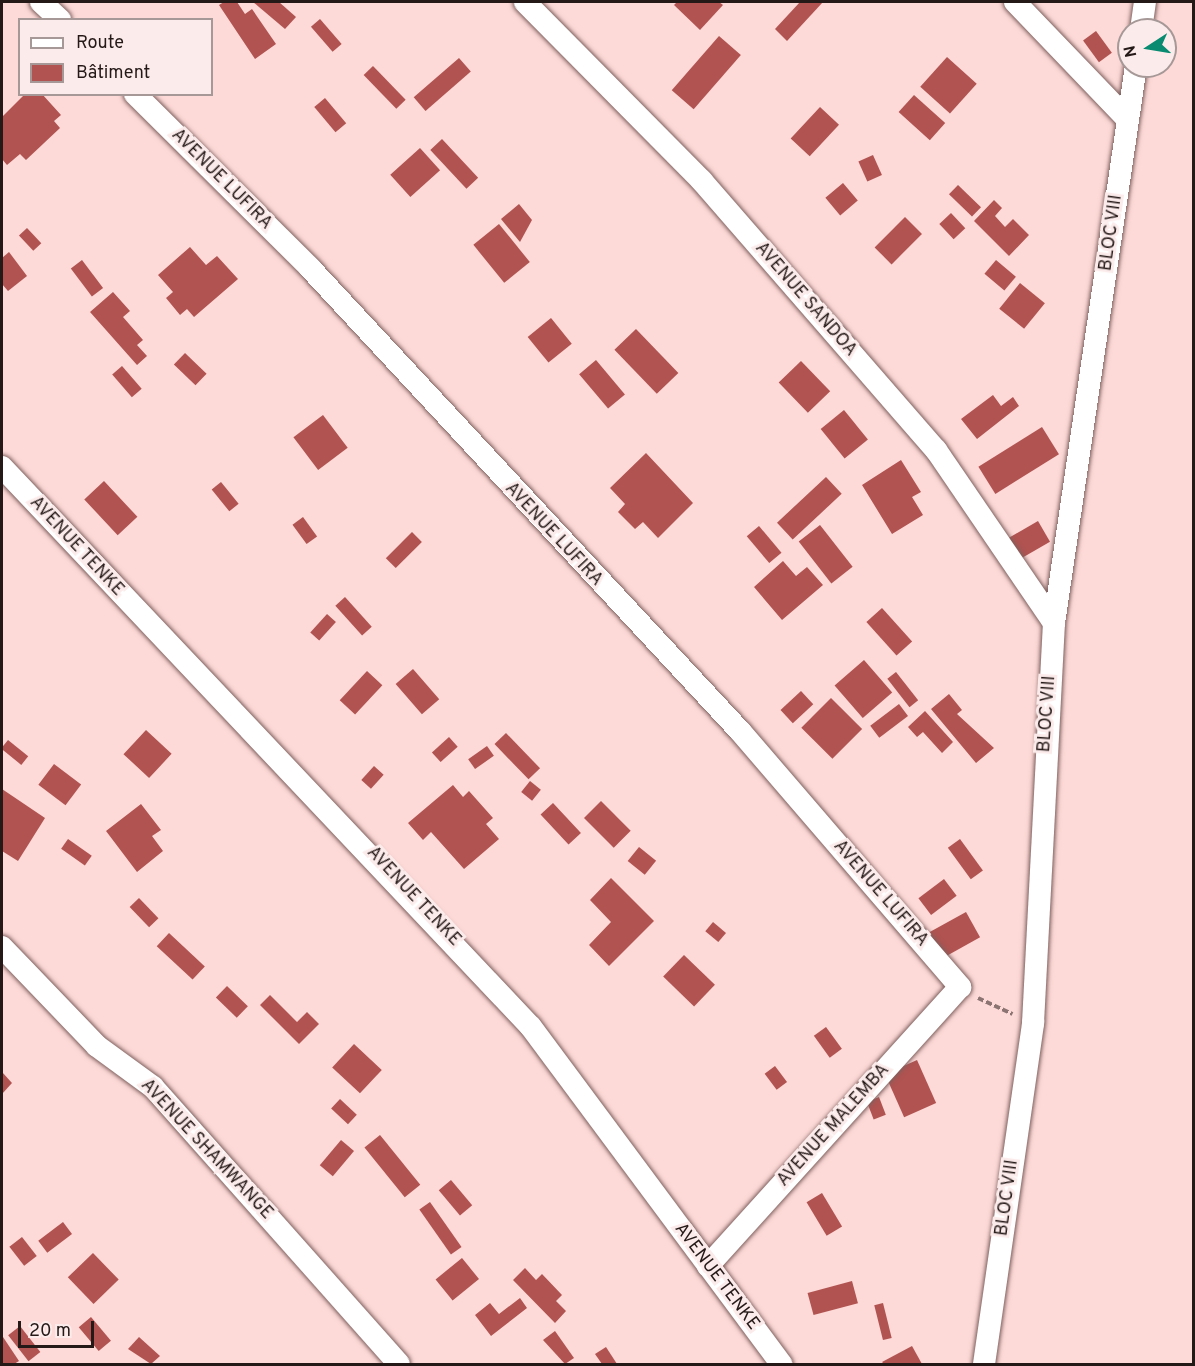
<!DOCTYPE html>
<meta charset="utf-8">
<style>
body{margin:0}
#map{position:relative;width:1195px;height:1366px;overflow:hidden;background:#fdd9d7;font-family:Overpass,sans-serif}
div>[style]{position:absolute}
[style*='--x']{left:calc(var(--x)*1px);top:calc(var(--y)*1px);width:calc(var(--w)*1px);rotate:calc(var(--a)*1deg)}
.building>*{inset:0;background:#b05351;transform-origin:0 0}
.path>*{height:4px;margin-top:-2px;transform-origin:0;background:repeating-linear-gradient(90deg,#8b7472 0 6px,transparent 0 9px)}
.roads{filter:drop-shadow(0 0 2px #7e605e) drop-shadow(0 0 2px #7e605e)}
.street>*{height:22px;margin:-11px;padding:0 11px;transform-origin:11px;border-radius:11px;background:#fff}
span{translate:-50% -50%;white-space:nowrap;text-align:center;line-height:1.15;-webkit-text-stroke:6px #fbeceb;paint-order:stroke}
.street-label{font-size:18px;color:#251918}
.frame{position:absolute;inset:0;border:3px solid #251918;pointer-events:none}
.legend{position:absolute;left:18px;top:18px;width:195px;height:78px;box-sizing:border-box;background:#fbeceb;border:2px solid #a59897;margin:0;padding:8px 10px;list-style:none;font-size:18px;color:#251918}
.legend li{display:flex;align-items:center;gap:12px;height:30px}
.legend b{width:30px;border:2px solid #a59897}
.north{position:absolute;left:1117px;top:18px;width:60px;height:60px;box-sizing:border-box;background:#fbeceb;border:2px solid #a59897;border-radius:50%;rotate:258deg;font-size:16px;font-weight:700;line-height:24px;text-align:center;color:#251918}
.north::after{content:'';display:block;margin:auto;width:21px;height:27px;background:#088b70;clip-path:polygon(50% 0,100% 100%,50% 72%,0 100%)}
.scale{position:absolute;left:18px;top:1321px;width:76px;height:27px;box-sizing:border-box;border:3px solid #251918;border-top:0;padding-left:8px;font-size:18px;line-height:21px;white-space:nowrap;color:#251918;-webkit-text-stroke:4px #fbeceb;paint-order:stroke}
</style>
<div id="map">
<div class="building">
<i style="clip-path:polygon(224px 2px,237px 2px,245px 14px,252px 9px,276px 44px,255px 59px,219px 5px)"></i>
<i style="clip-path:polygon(253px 2px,279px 2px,296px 17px,285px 29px)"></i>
<i style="clip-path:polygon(677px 2px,719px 2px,723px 5px,700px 30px,674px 5px)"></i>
<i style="clip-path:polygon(800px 2px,823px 2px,787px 41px,775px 29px)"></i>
<i style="left:320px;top:19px;width:33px;height:12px;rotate:49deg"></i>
<i style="left:1096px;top:31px;width:27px;height:16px;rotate:54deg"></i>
<i style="left:719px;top:36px;width:29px;height:72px;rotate:41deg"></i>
<i style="left:947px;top:57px;width:40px;height:40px;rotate:42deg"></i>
<i style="left:459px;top:58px;width:18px;height:60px;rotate:49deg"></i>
<i style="left:373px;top:66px;width:47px;height:13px;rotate:46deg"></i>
<i style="clip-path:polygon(25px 94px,42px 94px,61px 115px,54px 121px,60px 128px,26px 160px,20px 154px,7px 165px,2px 159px,2px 117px)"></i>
<i style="left:914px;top:95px;width:42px;height:23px;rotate:42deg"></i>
<i style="left:325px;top:98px;width:33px;height:14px;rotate:50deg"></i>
<i style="left:820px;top:107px;width:26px;height:43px;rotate:43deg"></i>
<i style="left:442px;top:139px;width:53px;height:16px;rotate:47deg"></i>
<i style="left:420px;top:148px;width:30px;height:40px;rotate:48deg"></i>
<i style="left:873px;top:155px;width:22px;height:16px;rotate:66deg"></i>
<i style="left:843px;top:183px;width:23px;height:23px;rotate:50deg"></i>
<i style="left:958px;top:185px;width:32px;height:13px;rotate:44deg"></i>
<i style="clip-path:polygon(994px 200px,1002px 208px,995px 216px,1005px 227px,1013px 219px,1029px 235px,1009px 256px,974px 221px)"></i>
<i style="clip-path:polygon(519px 204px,532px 220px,520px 242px,501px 219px)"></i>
<i style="left:951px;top:213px;width:21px;height:16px;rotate:47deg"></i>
<i style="left:905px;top:217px;width:24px;height:43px;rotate:45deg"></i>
<i style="left:499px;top:224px;width:49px;height:33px;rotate:51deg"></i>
<i style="left:27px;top:228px;width:21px;height:11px;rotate:47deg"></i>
<i style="clip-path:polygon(190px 247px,206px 265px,217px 256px,238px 279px,194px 317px,187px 309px,180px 315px,166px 298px,173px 292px,158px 275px)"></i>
<i style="clip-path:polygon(9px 252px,27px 276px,8px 291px,2px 284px,2px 258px)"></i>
<i style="left:82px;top:260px;width:35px;height:14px;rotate:53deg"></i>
<i style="left:996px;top:260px;width:26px;height:18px;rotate:40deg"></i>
<i style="left:1020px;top:283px;width:32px;height:33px;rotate:39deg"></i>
<i style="clip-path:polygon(113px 292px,130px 311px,123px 317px,143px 340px,137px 345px,147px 356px,137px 365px,90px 312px)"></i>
<i style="left:551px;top:318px;width:33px;height:30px;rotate:51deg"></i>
<i style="left:636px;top:329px;width:61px;height:30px;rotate:46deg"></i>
<i style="left:185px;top:353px;width:30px;height:16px;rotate:44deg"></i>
<i style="left:596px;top:360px;width:45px;height:22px;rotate:50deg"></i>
<i style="left:801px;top:361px;width:42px;height:31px;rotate:46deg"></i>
<i style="left:122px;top:366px;width:30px;height:13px;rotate:49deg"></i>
<i style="clip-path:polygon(993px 395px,1001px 406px,1013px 397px,1019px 406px,977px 439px,961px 419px)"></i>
<i style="left:844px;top:410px;width:38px;height:30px;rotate:51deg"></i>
<i style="left:323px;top:415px;width:41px;height:37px;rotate:53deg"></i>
<i style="left:1042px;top:427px;width:32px;height:75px;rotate:58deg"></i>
<i style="clip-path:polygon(646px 453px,693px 503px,658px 538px,643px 522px,635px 529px,618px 512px,625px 504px,610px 488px)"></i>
<i style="clip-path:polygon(901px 460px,921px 492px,912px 497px,923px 515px,892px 534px,862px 485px)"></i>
<i style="left:826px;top:477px;width:23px;height:67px;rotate:47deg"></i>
<i style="left:104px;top:481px;width:49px;height:27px;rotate:47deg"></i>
<i style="left:221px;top:482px;width:28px;height:12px;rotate:51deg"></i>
<i style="left:303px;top:517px;width:24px;height:13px;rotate:54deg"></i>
<i style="left:1038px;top:521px;width:24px;height:38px;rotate:60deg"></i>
<i style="left:820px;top:525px;width:53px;height:27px;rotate:52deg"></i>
<i style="left:759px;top:526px;width:35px;height:16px;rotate:50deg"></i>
<i style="left:412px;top:532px;width:14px;height:37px;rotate:45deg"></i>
<i style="clip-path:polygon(783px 561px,796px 576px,807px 567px,823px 585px,782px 620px,754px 587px)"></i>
<i style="left:345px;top:597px;width:40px;height:13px;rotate:48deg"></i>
<i style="left:882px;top:608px;width:45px;height:21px;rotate:48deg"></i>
<i style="left:327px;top:614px;width:12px;height:25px;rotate:42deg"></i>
<i style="left:864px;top:660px;width:43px;height:39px;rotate:49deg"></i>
<i style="left:413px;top:669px;width:40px;height:23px;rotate:49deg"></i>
<i style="left:367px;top:671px;width:21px;height:40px;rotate:43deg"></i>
<i style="left:896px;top:672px;width:36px;height:11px;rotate:52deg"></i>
<i style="left:801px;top:691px;width:18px;height:28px;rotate:47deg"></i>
<i style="clip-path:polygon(949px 694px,962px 710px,957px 714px,994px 748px,976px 763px,931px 709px)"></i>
<i style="left:831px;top:698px;width:44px;height:42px;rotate:45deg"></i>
<i style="left:899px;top:704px;width:15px;height:36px;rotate:53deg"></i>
<i style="clip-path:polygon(925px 711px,953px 742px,942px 753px,923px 732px,917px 737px,908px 727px)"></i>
<i style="left:146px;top:730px;width:35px;height:33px;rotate:43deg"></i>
<i style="left:506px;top:733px;width:49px;height:16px;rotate:46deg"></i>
<i style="left:449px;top:737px;width:13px;height:23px;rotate:48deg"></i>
<i style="left:8px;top:740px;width:26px;height:11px;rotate:39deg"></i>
<i style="left:487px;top:746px;width:12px;height:23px;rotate:55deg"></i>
<i style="left:54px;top:764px;width:34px;height:26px;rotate:37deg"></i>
<i style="left:374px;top:766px;width:13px;height:19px;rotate:42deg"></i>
<i style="left:530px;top:781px;width:14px;height:14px;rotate:39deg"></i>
<i style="clip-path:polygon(453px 785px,463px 797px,469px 791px,493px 818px,486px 824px,499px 839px,464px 869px,431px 832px,423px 840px,408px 823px)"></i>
<i style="clip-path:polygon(2px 789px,45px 818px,18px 861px,2px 851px)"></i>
<i style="left:601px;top:801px;width:42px;height:24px;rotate:45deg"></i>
<i style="left:553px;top:803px;width:41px;height:17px;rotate:47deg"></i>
<i style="clip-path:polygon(141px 804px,161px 830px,152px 836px,163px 851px,137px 872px,106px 831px)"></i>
<i style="left:68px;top:839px;width:29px;height:12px;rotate:35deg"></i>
<i style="left:960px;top:839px;width:39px;height:15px;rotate:54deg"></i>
<i style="left:639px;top:847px;width:22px;height:18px;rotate:39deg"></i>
<i style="clip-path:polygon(611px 878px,654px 921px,609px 966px,589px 945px,611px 922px,590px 900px)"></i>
<i style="left:944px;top:879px;width:21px;height:32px;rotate:53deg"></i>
<i style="left:139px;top:898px;width:28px;height:13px;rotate:46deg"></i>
<i style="left:966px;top:912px;width:29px;height:42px;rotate:61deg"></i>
<i style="left:713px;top:922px;width:17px;height:12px;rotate:40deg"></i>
<i style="left:169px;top:933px;width:49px;height:18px;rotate:43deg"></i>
<i style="left:684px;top:955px;width:43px;height:30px;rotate:44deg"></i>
<i style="left:227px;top:986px;width:29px;height:16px;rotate:44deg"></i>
<i style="clip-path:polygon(270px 995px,297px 1022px,307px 1012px,319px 1024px,299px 1044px,260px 1005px)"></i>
<i style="left:826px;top:1027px;width:27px;height:15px;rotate:54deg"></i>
<i style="left:354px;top:1044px;width:38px;height:32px;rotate:43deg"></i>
<i style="left:917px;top:1060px;width:47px;height:35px;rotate:66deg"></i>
<i style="left:775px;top:1066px;width:20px;height:13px;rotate:53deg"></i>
<i style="clip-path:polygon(2px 1072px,12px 1083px,2px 1094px)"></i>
<i style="left:879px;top:1097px;width:19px;height:13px;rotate:69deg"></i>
<i style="left:340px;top:1099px;width:23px;height:13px;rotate:43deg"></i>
<i style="left:380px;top:1135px;width:64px;height:20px;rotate:51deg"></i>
<i style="left:341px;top:1140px;width:17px;height:33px;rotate:40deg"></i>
<i style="left:451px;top:1180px;width:33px;height:16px;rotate:50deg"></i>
<i style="left:822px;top:1193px;width:39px;height:18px;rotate:59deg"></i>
<i style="left:430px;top:1202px;width:55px;height:13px;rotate:55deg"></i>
<i style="left:63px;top:1222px;width:15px;height:31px;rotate:53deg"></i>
<i style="left:22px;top:1237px;width:24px;height:16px;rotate:52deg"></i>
<i style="left:93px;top:1253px;width:37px;height:35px;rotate:46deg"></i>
<i style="left:462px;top:1258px;width:27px;height:34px;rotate:51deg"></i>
<i style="clip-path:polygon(525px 1268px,536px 1280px,542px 1274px,562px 1295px,556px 1301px,566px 1311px,555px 1323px,513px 1280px)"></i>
<i style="left:852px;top:1281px;width:23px;height:46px;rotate:75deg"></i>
<i style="clip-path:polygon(520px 1298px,527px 1308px,491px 1336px,475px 1315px,490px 1303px,499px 1314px)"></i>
<i style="left:883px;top:1303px;width:36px;height:9px;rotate:76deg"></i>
<i style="left:91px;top:1317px;width:31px;height:16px;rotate:50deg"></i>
<i style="left:20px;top:1326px;width:33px;height:15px;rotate:52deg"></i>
<i style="clip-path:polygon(555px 1331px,574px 1358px,565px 1364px,543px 1340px)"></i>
<i style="clip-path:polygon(3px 1337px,19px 1361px,14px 1364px,2px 1364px)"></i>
<i style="clip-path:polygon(139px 1337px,160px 1356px,151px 1364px,128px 1349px)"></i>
<i style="clip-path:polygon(912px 1346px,922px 1364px,884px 1364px,882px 1362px)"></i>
<i style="clip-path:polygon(606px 1347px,617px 1364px,602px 1364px,595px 1354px)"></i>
</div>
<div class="path">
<i style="--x:978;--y:998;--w:38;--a:25"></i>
</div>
<div class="roads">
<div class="street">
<i style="--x:41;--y:2;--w:26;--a:43"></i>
<i style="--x:525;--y:2;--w:252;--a:45.3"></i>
<i style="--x:702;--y:181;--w:357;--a:49"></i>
<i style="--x:936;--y:450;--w:209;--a:55.7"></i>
<i style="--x:1015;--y:2;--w:163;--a:46.2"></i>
<i style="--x:1141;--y:30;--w:28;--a:-82"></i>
<i style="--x:135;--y:94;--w:247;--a:44.8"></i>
<i style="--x:310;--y:268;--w:632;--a:47.12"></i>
<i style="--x:740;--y:731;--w:338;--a:49.3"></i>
<i style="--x:960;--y:987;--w:376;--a:132.1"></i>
<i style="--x:2;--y:467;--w:770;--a:46.63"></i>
<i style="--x:531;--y:1027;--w:420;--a:53.4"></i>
<i style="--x:2;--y:947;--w:137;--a:46.2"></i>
<i style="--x:97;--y:1046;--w:69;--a:36.2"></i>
<i style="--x:153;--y:1087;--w:370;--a:48.4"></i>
<i style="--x:984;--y:1364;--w:345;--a:-81.8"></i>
<i style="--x:1033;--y:1023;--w:401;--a:-87"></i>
<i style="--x:1054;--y:623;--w:563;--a:-81.63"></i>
</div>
</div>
<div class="street-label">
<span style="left:221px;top:180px;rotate:45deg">AVENUE LUFIRA</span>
<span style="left:1112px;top:233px;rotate:-82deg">BLOC VIII</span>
<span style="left:805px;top:300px;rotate:49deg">AVENUE SANDOA</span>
<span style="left:553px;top:535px;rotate:47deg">AVENUE LUFIRA</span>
<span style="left:76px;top:547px;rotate:47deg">AVENUE TENKE</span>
<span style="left:1048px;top:714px;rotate:-86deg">BLOC VIII</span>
<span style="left:880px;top:894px;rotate:49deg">AVENUE LUFIRA</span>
<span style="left:413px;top:897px;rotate:47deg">AVENUE TENKE</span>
<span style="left:834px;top:1126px;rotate:-48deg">AVENUE MALEMBA</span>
<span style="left:206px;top:1150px;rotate:47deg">AVENUE SHAMWANGE</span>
<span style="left:1008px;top:1198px;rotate:-82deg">BLOC VIII</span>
<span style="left:716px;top:1277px;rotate:53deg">AVENUE TENKE</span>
</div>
<div class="frame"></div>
<ul class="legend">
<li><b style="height:8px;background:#fff"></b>Route</li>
<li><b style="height:16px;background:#b05351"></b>Bâtiment</li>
</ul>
<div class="north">N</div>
<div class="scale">20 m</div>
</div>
